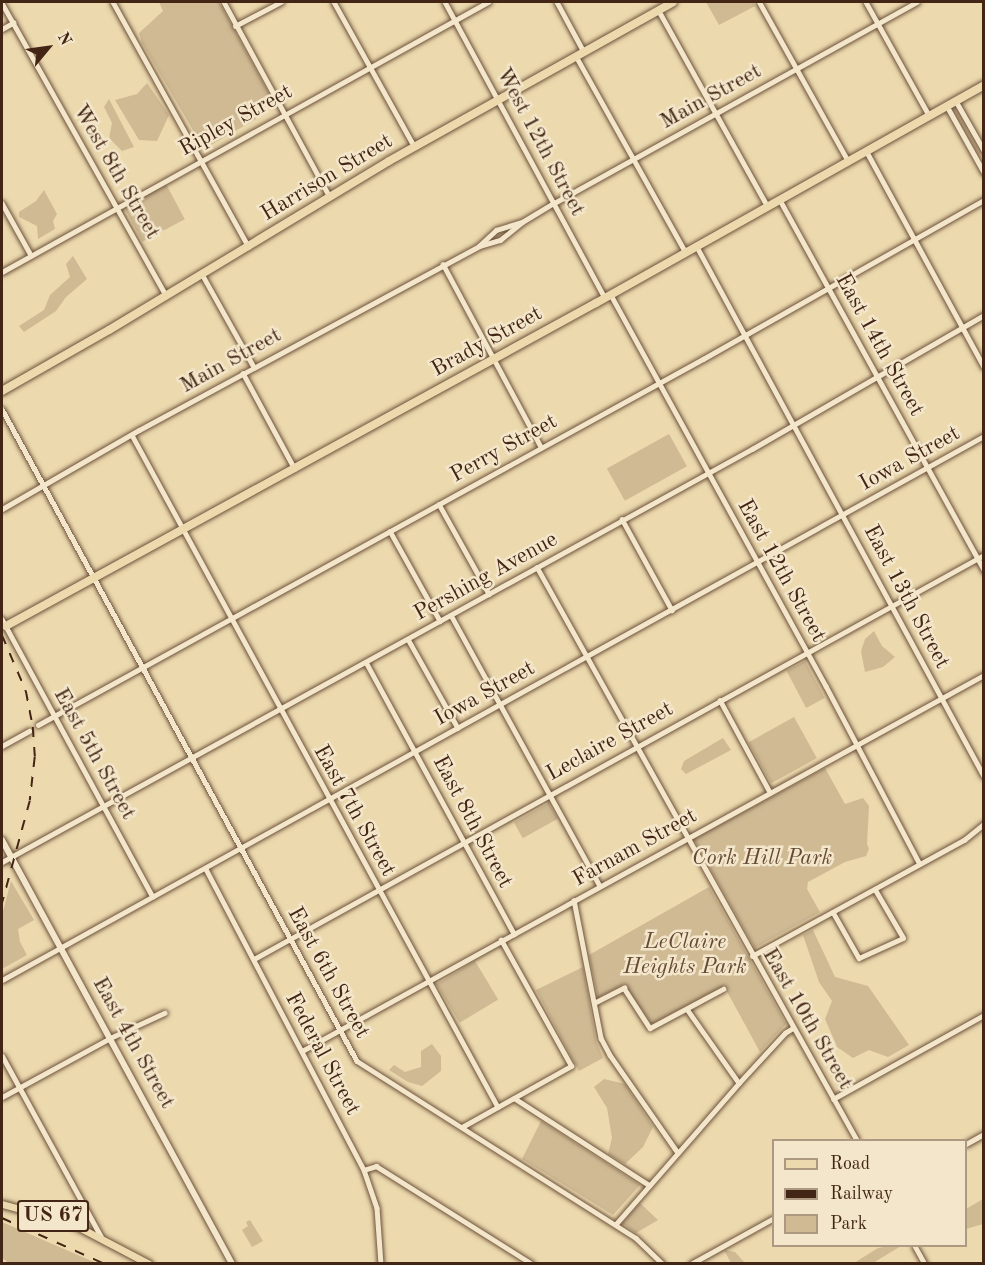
<!DOCTYPE html>
<style>
body{margin:0}
#map{position:relative;width:985px;height:1265px;overflow:hidden;background:#ecd9ae;font-family:"Old Standard TT",serif}
div>[style]{position:absolute}
[style*='--x']{left:calc(var(--x)*1px);top:calc(var(--y)*1px);width:calc(var(--w)*1px);rotate:calc(var(--a)*1deg)}
.green>*{inset:0;background:#cfba94;transform-origin:0 0}
.roads{filter:drop-shadow(0 0 2px #6d523b) drop-shadow(0 0 2px #6d523b)}
.minor>*{height:4.5px;margin:-2.25px;padding:0 2.25px;transform-origin:2.25px;border-radius:2.25px;background:#f3e6ca}
.tertiary>*{height:5px;margin:-2.5px;padding:0 2.5px;transform-origin:2.5px;border-radius:2.5px;background:#f3e6ca}
.secondary>*{height:6px;margin:-3px;padding:0 3px;transform-origin:3px;border-radius:3px;background:#f3e6ca}
.primary>*{height:7px;margin:-3.5px;padding:0 3.5px;transform-origin:3.5px;border-radius:3.5px;background:#ecd9ae}
.trunk>*{height:8px;margin:-4px;padding:0 4px;transform-origin:4px;border-radius:4px;background:#ecd9ae}
.rail>*{height:1.5px;margin-top:-0.75px;transform-origin:0;background:repeating-linear-gradient(90deg,#432515 0 10px,transparent 0 20px)}
span{translate:-50% -50%;white-space:nowrap;text-align:center;line-height:1.15;-webkit-text-stroke:5px #f3e6ca;paint-order:stroke}
.shield-label span{padding:2px 4px;background:#f3e6ca;border:2px solid;border-radius:4px;-webkit-text-stroke-width:0}
.shield-label{font-size:21px;color:#432515;font-weight:700}
.street-label{font-size:22px;color:#432515}
.park-label{font-size:22px;color:#664a35;font-style:italic}
.frame{position:absolute;inset:0;border:3px solid #432515;pointer-events:none}
.legend{position:absolute;left:772px;top:1139px;width:195px;height:108px;box-sizing:border-box;background:#f3e6ca;border:2px solid #ad9982;margin:0;padding:8px 10px;list-style:none;font-size:18px;color:#432515}
.legend li{display:flex;align-items:center;gap:12px;height:30px}
.legend b{width:30px;border:2px solid #ad9982}
.north{position:absolute;left:18px;top:18px;width:60px;height:60px;-webkit-text-stroke:4px #f3e6ca;paint-order:stroke;rotate:61deg;font-size:16px;font-weight:700;line-height:24px;text-align:center;color:#432515}
.north::after{content:'';display:block;margin:auto;width:21px;height:27px;background:#432515;clip-path:polygon(50% 0,100% 100%,50% 72%,0 100%)}
</style>
<div id="map">
<div class="green">
<i style="clip-path:polygon(159px 2px,219px 2px,269px 94px,249px 106px,256px 119px,204px 149px,142px 43px,139px 33px,163px 11px)"></i>
<i style="clip-path:polygon(706px 2px,753px 2px,755px 6px,719px 25px)"></i>
<i style="clip-path:polygon(147px 83px,169px 115px,157px 141px,139px 140px,115px 100px,137px 94px)"></i>
<i style="clip-path:polygon(109px 99px,134px 147px,122px 151px,109px 138px,112px 123px,104px 107px)"></i>
<i style="left:166px;top:184px;width:40px;height:48px;rotate:62deg"></i>
<i style="clip-path:polygon(44px 190px,57px 214px,53px 221px,55px 229px,38px 239px,37px 226px,19px 217px,19px 212px,36px 201px)"></i>
<i style="clip-path:polygon(73px 256px,87px 279px,66px 297px,56px 311px,24px 332px,19px 326px,44px 310px,50px 295px,70px 277px,66px 264px)"></i>
<i style="left:669px;top:434px;width:37px;height:71px;rotate:61deg"></i>
<i style="clip-path:polygon(874px 631px,882px 646px,895px 657px,883px 667px,865px 672px,861px 651px,865px 639px)"></i>
<i style="left:805px;top:661px;width:42px;height:21px;rotate:62deg"></i>
<i style="left:794px;top:717px;width:47px;height:52px;rotate:61deg"></i>
<i style="clip-path:polygon(723px 738px,731px 750px,686px 774px,681px 769px,684px 761px)"></i>
<i style="clip-path:polygon(825px 768px,845px 804px,863px 798px,869px 806px,867px 844px,869px 849px,866px 856px,845px 862px,808px 882px,807px 889px,820px 912px,755px 948px,694px 839px)"></i>
<i style="left:549px;top:803px;width:18px;height:40px;rotate:61deg"></i>
<i style="clip-path:polygon(11px 881px,34px 920px,18px 929px,20px 942px,27px 955px,2px 969px,2px 915px)"></i>
<i style="clip-path:polygon(709px 887px,786px 1024px,760px 1052px,724px 986px,652px 1024px,624px 984px,598px 998px,589px 955px)"></i>
<i style="clip-path:polygon(813px 930px,835px 977px,868px 986px,909px 1045px,888px 1057px,869px 1050px,853px 1058px,837px 1047px,825px 1019px,832px 1001px,819px 982px,803px 935px)"></i>
<i style="left:475px;top:961px;width:45px;height:45px;rotate:59deg"></i>
<i style="clip-path:polygon(583px 967px,596px 1041px,603px 1058px,579px 1071px,536px 990px)"></i>
<i style="clip-path:polygon(432px 1044px,441px 1056px,441px 1071px,422px 1086px,408px 1082px,389px 1070px,394px 1065px,405px 1072px,421px 1067px,421px 1051px)"></i>
<i style="clip-path:polygon(604px 1079px,625px 1084px,653px 1127px,643px 1147px,625px 1164px,608px 1154px,612px 1138px,607px 1108px,594px 1087px)"></i>
<i style="clip-path:polygon(541px 1121px,640px 1185px,613px 1215px,522px 1159px)"></i>
<i style="clip-path:polygon(983px 1199px,983px 1224px,966px 1229px,966px 1209px)"></i>
<i style="clip-path:polygon(640px 1203px,658px 1220px,636px 1233px,622px 1223px)"></i>
<i style="clip-path:polygon(250px 1220px,263px 1241px,252px 1247px,242px 1230px,248px 1226px,246px 1222px)"></i>
<i style="clip-path:polygon(2px 1222px,87px 1259px,97px 1263px,9px 1263px,2px 1258px)"></i>
<i style="clip-path:polygon(890px 1246px,901px 1246px,873px 1263px,854px 1263px,878px 1248px)"></i>
<i style="clip-path:polygon(724px 1250px,735px 1252px,745px 1263px,731px 1263px)"></i>
</div>
<div class="roads">
<div class="minor">
<i style="--x:113;--y:2;--w:280;--a:61"></i>
<i style="--x:224;--y:2;--w:222;--a:61.5"></i>
<i style="--x:334;--y:2;--w:165;--a:60.9"></i>
<i style="--x:445;--y:2;--w:336;--a:61.6"></i>
<i style="--x:557;--y:2;--w:57;--a:61.6"></i>
<i style="--x:866;--y:2;--w:129;--a:60.9"></i>
<i style="--x:2;--y:3;--w:335;--a:60.7"></i>
<i style="--x:235;--y:26;--w:52;--a:-27.6"></i>
<i style="--x:2;--y:29;--w:13;--a:-29"></i>
<i style="--x:576;--y:56;--w:223;--a:60.8"></i>
<i style="--x:2;--y:203;--w:60;--a:60.9"></i>
<i style="--x:696;--y:245;--w:604;--a:61.53"></i>
<i style="--x:443;--y:264;--w:208;--a:61.8"></i>
<i style="--x:2;--y:272;--w:556;--a:-29.05"></i>
<i style="--x:202;--y:274;--w:107;--a:60.8"></i>
<i style="--x:611;--y:295;--w:446;--a:61.2"></i>
<i style="--x:826;--y:686;--w:201;--a:62.2"></i>
<i style="--x:243;--y:373;--w:109;--a:61.6"></i>
<i style="--x:2;--y:409;--w:742;--a:61.43"></i>
<i style="--x:357;--y:1061;--w:330;--a:32.4"></i>
<i style="--x:636;--y:1238;--w:37;--a:44"></i>
<i style="--x:132;--y:435;--w:765;--a:61.43"></i>
<i style="--x:439;--y:504;--w:103;--a:60.9"></i>
<i style="--x:622;--y:519;--w:104;--a:61.2"></i>
<i style="--x:390;--y:531;--w:103;--a:60.9"></i>
<i style="--x:537;--y:567;--w:656;--a:60.82"></i>
<i style="--x:451;--y:615;--w:309;--a:61.2"></i>
<i style="--x:2;--y:619;--w:316;--a:61.5"></i>
<i style="--x:408;--y:639;--w:102;--a:60.7"></i>
<i style="--x:366;--y:662;--w:310;--a:61.4"></i>
<i style="--x:720;--y:700;--w:105;--a:61.5"></i>
<i style="--x:38;--y:725;--w:759;--a:-28.83"></i>
<i style="--x:703;--y:359;--w:323;--a:-29.5"></i>
<i style="--x:2;--y:746;--w:31;--a:-29"></i>
<i style="--x:11;--y:857;--w:846;--a:-28.84"></i>
<i style="--x:752;--y:449;--w:268;--a:-30"></i>
<i style="--x:206;--y:869;--w:340;--a:62.3"></i>
<i style="--x:364;--y:1170;--w:40;--a:71.1"></i>
<i style="--x:377;--y:1208;--w:56;--a:85.9"></i>
<i style="--x:574;--y:900;--w:141;--a:78.9"></i>
<i style="--x:601;--y:1038;--w:19;--a:62"></i>
<i style="--x:610;--y:1055;--w:119;--a:55.2"></i>
<i style="--x:833;--y:912;--w:53;--a:60.5"></i>
<i style="--x:859;--y:958;--w:48;--a:-24.4"></i>
<i style="--x:903;--y:938;--w:56;--a:-120.3"></i>
<i style="--x:60;--y:948;--w:1056;--a:-28.99"></i>
<i style="--x:752;--y:956;--w:242;--a:-28.7"></i>
<i style="--x:964;--y:840;--w:26;--a:-39"></i>
<i style="--x:254;--y:959;--w:834;--a:-28.96"></i>
<i style="--x:594;--y:1003;--w:34;--a:-27"></i>
<i style="--x:624;--y:988;--w:48;--a:57"></i>
<i style="--x:650;--y:1028;--w:83;--a:-28.1"></i>
<i style="--x:687;--y:1009;--w:90;--a:54.9"></i>
<i style="--x:110;--y:1038;--w:60;--a:-24.8"></i>
<i style="--x:302;--y:1051;--w:779;--a:-28.87"></i>
<i style="--x:514;--y:1098;--w:161;--a:32.8"></i>
<i style="--x:833;--y:1099;--w:173;--a:-29.1"></i>
<i style="--x:462;--y:1127;--w:125;--a:-29.2"></i>
<i style="--x:571;--y:1066;--w:144;--a:-119.1"></i>
<i style="--x:966;--y:1144;--w:21;--a:-29"></i>
<i style="--x:364;--y:1170;--w:13;--a:-18"></i>
<i style="--x:376;--y:1166;--w:184;--a:32.1"></i>
<i style="--x:616;--y:1224;--w:187;--a:-48.9"></i>
<i style="--x:739;--y:1083;--w:68;--a:-47.4"></i>
<i style="--x:785;--y:1033;--w:9;--a:-32"></i>
<i style="--x:915;--y:1246;--w:21;--a:61"></i>
<i style="--x:691;--y:1264;--w:95;--a:-29"></i>
</div>
<div class="tertiary">
<i style="--x:759;--y:2;--w:182;--a:60.8"></i>
<i style="--x:658;--y:10;--w:224;--a:60.9"></i>
<i style="--x:955;--y:100;--w:59;--a:60.4"></i>
<i style="--x:946;--y:105;--w:78;--a:60.8"></i>
<i style="--x:866;--y:151;--w:246;--a:61.4"></i>
<i style="--x:779;--y:199;--w:425;--a:61.1"></i>
<i style="--x:522;--y:222;--w:27;--a:163"></i>
<i style="--x:496;--y:230;--w:23;--a:137"></i>
<i style="--x:479;--y:246;--w:22;--a:-16"></i>
<i style="--x:500;--y:240;--w:28;--a:-39"></i>
<i style="--x:522;--y:222;--w:37;--a:-31"></i>
<i style="--x:554;--y:203;--w:415;--a:-29"></i>
<i style="--x:2;--y:509;--w:158;--a:-30"></i>
<i style="--x:139;--y:430;--w:387;--a:-28.4"></i>
<i style="--x:2;--y:862;--w:10;--a:-29"></i>
<i style="--x:2;--y:980;--w:66;--a:-28.9"></i>
<i style="--x:2;--y:1056;--w:206;--a:61.3"></i>
<i style="--x:2;--y:1097;--w:123;--a:-28.6"></i>
</div>
<div class="secondary">
<i style="--x:2;--y:840;--w:482;--a:61.5"></i>
</div>
<div class="primary">
<i style="--x:2;--y:1204;--w:72;--a:15.4"></i>
<i style="--x:71;--y:1223;--w:88;--a:27.7"></i>
</div>
<div class="trunk">
<i style="--x:2;--y:391;--w:123;--a:-29.7"></i>
<i style="--x:109;--y:330;--w:327;--a:-31.1"></i>
<i style="--x:389;--y:161;--w:325;--a:-29.2"></i>
<i style="--x:6;--y:626;--w:673;--a:-28.7"></i>
<i style="--x:596;--y:303;--w:445;--a:-29.3"></i>
</div>
</div>
<div class="rail">
<i style="--x:2;--y:635;--w:61;--a:66.8"></i>
<i style="--x:26;--y:691;--w:37;--a:79"></i>
<i style="--x:33;--y:727;--w:30;--a:86"></i>
<i style="--x:35;--y:757;--w:44;--a:96.5"></i>
<i style="--x:30;--y:801;--w:107;--a:105.2"></i>
<i style="--x:2;--y:1218;--w:113;--a:24.1"></i>
</div>
<div class="shield-label">
<span style="left:53px;top:1216px">US 67</span>
</div>
<div class="street-label">
<span style="left:711px;top:97px;rotate:-29deg">Main Street</span>
<span style="left:236px;top:121px;rotate:-29deg">Ripley Street</span>
<span style="left:540px;top:142px;rotate:62deg">West 12th Street</span>
<span style="left:116px;top:172px;rotate:60deg">West 8th Street</span>
<span style="left:327px;top:178px;rotate:-31deg">Harrison Street</span>
<span style="left:487px;top:342px;rotate:-29deg">Brady Street</span>
<span style="left:879px;top:345px;rotate:61deg">East 14th Street</span>
<span style="left:231px;top:361px;rotate:-29deg">Main Street</span>
<span style="left:504px;top:449px;rotate:-29deg">Perry Street</span>
<span style="left:910px;top:459px;rotate:-29deg">Iowa Street</span>
<span style="left:781px;top:571px;rotate:61deg">East 12th Street</span>
<span style="left:486px;top:577px;rotate:-29deg">Pershing Avenue</span>
<span style="left:906px;top:597px;rotate:62deg">East 13th Street</span>
<span style="left:485px;top:694px;rotate:-29deg">Iowa Street</span>
<span style="left:610px;top:742px;rotate:-29deg">Leclaire Street</span>
<span style="left:94px;top:754px;rotate:61deg">East 5th Street</span>
<span style="left:354px;top:811px;rotate:61deg">East 7th Street</span>
<span style="left:472px;top:822px;rotate:62deg">East 8th Street</span>
<span style="left:635px;top:848px;rotate:-29deg">Farnam Street</span>
<span style="left:328px;top:973px;rotate:61deg">East 6th Street</span>
<span style="left:807px;top:1019px;rotate:60deg">East 10th Street</span>
<span style="left:133px;top:1043px;rotate:61deg">East 4th Street</span>
<span style="left:322px;top:1054px;rotate:62deg">Federal Street</span>
</div>
<div class="park-label">
<span style="left:762px;top:859px">Cork Hill Park</span>
<span style="left:685px;top:955px">LeClaire<br>Heights Park</span>
</div>
<div class="frame"></div>
<ul class="legend">
<li><b style="height:8px;background:#ecd9ae"></b>Road</li>
<li><b style="height:8px;background:#432515"></b>Railway</li>
<li><b style="height:16px;background:#cfba94"></b>Park</li>
</ul>
<div class="north">N</div>
</div>
